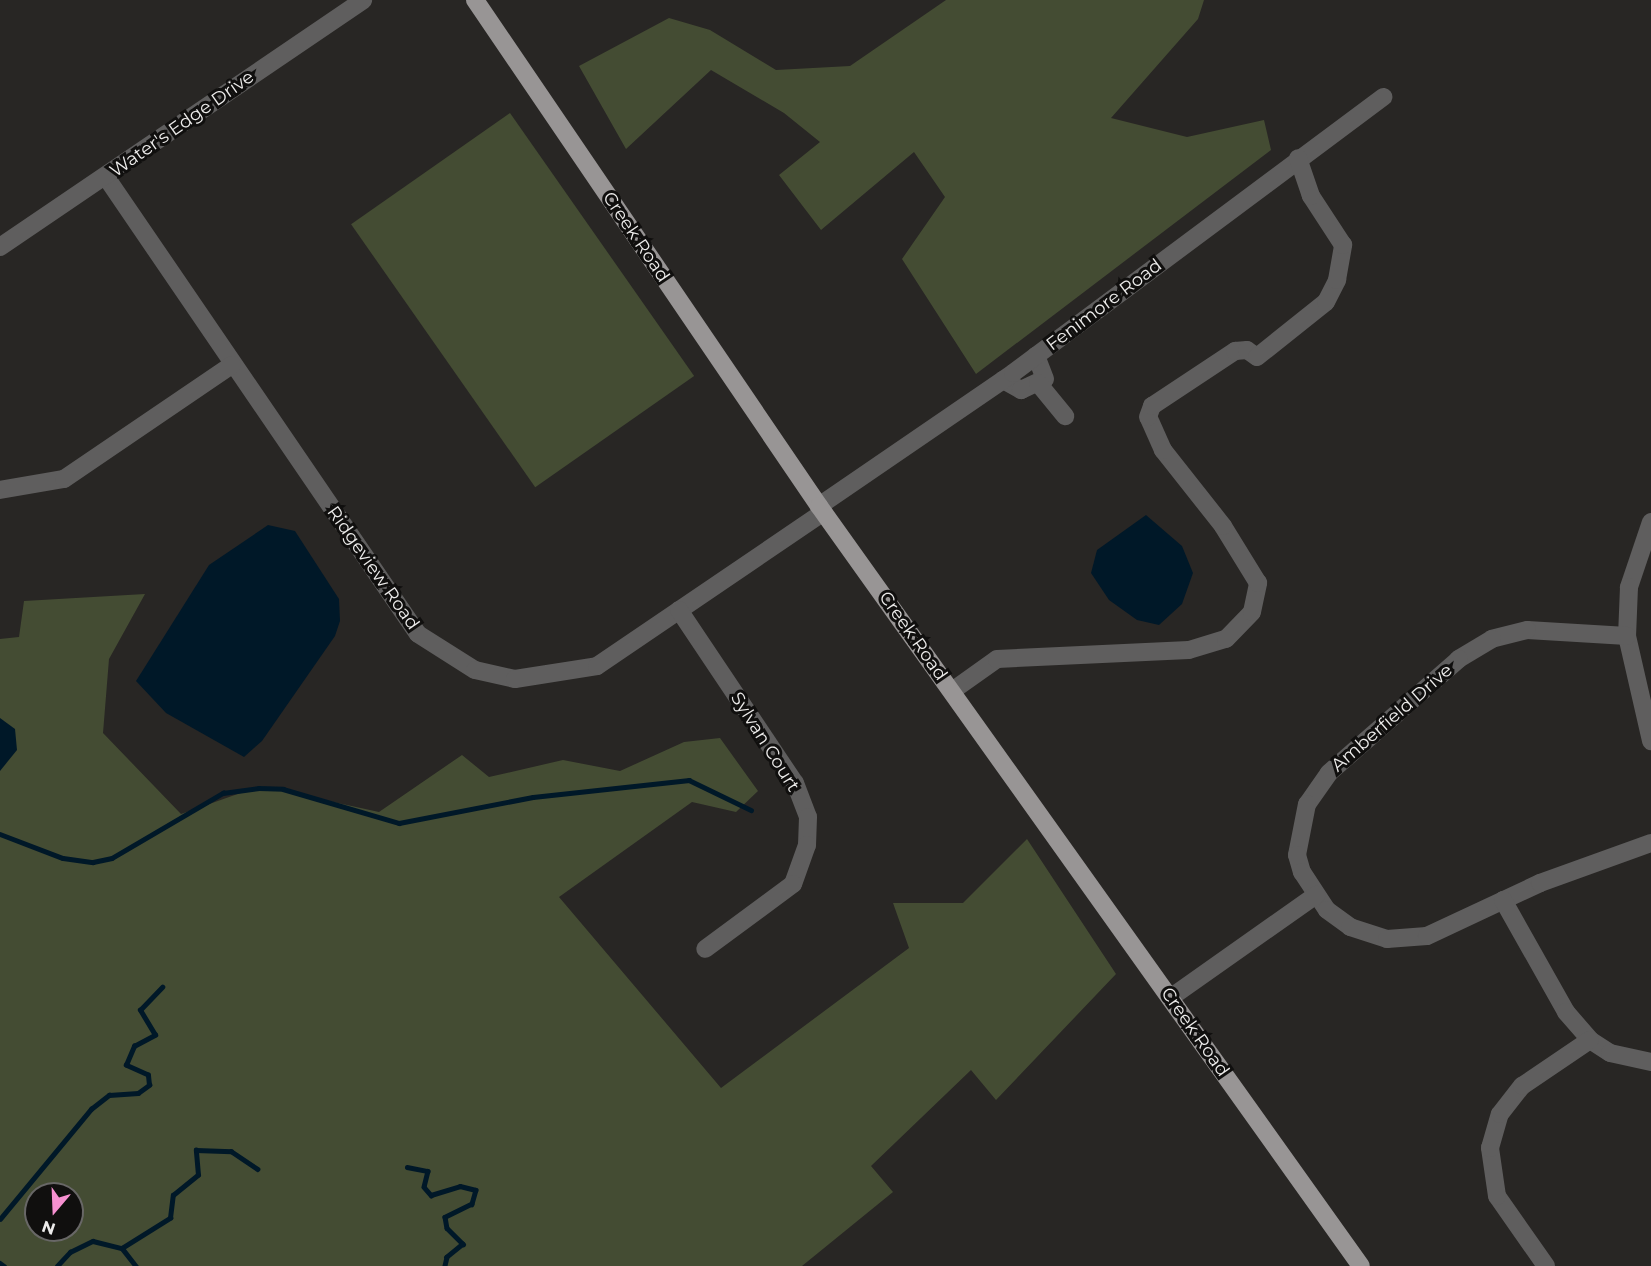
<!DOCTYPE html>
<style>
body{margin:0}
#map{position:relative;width:1651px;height:1266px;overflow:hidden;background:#282624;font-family:Montserrat,sans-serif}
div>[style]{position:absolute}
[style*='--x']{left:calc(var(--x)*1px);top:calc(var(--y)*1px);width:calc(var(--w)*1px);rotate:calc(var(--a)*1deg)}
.green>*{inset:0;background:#444c33;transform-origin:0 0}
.water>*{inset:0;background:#001828}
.stream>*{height:4.5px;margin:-2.25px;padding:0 2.25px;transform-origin:2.25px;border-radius:2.25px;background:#001828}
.minor>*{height:18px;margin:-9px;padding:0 9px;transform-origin:9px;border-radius:9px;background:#5f5e5e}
.major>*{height:18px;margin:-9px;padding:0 9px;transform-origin:9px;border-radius:9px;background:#989595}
span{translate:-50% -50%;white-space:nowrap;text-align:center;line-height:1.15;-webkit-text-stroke:6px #100f0e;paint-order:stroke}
.street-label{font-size:18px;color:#edeceb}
.north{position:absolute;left:24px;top:1182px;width:60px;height:60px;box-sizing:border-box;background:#100f0e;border:2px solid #686766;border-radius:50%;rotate:199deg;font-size:16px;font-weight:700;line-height:24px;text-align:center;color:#edeceb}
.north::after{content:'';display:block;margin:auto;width:21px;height:27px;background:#f690d0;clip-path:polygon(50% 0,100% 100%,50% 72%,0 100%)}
</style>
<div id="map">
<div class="green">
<i style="clip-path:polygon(946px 0,1204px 0,1198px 19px,1111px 118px,1187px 137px,1264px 120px,1271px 150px,976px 374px,902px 259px,945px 197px,914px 152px,821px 230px,779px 175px,820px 142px,784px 113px,711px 70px,626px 149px,579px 66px,669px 18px,710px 30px,776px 70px,850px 66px)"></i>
<i style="left:510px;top:113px;width:321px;height:194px;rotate:55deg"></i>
<i style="clip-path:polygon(evenodd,145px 594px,109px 659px,103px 733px,181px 814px,260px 786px,379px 812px,462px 755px,489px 777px,563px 760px,620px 771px,684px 742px,720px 738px,758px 791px,736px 812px,692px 802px,559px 897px,721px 1088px,909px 948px,893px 903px,963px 903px,1027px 839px,1116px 974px,996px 1100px,971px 1070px,871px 1166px,893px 1192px,802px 1266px,0 1266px,0 639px,19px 637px,24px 601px,145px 594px,36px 1194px,72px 1194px,72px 1230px,36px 1230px,36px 1194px)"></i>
</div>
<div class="water">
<i style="clip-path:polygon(1146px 515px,1182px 546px,1193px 573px,1182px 604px,1159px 625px,1137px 620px,1109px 600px,1091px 573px,1097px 550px)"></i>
<i style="clip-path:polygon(268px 525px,295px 531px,339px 599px,340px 621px,335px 636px,262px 741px,244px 757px,166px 713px,136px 681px,209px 565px)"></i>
<i style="clip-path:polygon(0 718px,15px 729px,17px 750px,0 771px)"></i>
</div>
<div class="stream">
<i style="--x:0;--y:834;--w:67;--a:20.9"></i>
<i style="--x:63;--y:858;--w:30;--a:8"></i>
<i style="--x:93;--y:862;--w:19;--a:-12"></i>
<i style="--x:112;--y:858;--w:129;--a:-30.4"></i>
<i style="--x:223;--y:793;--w:36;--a:-8"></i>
<i style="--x:259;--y:788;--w:24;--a:2"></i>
<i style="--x:283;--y:789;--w:121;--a:16.3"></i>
<i style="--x:399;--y:823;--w:136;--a:-11"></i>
<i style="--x:533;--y:797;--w:157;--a:-6.2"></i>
<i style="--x:689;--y:780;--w:69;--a:25.8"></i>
<i style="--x:407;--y:1167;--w:21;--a:11"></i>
<i style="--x:428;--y:1171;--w:16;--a:104"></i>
<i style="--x:424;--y:1187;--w:11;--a:49"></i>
<i style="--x:431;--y:1195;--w:30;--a:-17"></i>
<i style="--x:460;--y:1186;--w:16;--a:14"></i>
<i style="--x:476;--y:1190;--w:15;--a:106"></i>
<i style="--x:472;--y:1204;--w:30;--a:154"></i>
<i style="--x:445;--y:1217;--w:11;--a:80"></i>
<i style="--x:447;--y:1228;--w:23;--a:45"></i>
<i style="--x:463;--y:1244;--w:21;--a:141"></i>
<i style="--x:447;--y:1257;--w:9;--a:103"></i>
<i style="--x:0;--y:1219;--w:143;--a:-50.4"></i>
<i style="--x:91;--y:1109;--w:23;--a:-38"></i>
<i style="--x:109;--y:1095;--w:29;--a:-4"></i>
<i style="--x:138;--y:1093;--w:14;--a:-36"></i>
<i style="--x:149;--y:1085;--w:10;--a:-96"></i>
<i style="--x:148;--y:1075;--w:24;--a:-156"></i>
<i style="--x:126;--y:1065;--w:21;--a:-67"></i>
<i style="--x:134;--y:1046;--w:24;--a:-28"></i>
<i style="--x:155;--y:1035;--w:29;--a:-121"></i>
<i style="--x:140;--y:1010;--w:32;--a:-46"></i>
<i style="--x:122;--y:1248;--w:57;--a:-32"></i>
<i style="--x:170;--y:1218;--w:23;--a:-83"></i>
<i style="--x:173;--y:1195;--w:32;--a:-39"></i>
<i style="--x:198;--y:1175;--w:25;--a:-95"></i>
<i style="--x:196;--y:1150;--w:35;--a:2"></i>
<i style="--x:231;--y:1151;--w:32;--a:34"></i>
<i style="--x:0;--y:1263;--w:5;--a:37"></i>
<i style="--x:57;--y:1266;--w:19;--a:-47"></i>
<i style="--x:70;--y:1252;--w:25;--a:-26"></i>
<i style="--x:93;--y:1241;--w:30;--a:14"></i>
<i style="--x:122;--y:1248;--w:23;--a:52"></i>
</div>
<div class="minor">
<i style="--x:106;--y:177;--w:553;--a:55.68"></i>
<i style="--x:418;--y:634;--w:67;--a:32.3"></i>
<i style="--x:475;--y:670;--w:41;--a:12.7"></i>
<i style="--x:515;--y:679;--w:83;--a:-9"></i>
<i style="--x:597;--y:666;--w:274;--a:-34.2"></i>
<i style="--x:0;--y:247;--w:439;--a:-34.2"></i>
<i style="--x:1003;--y:380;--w:21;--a:29"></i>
<i style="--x:1021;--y:390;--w:26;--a:-25"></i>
<i style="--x:1045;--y:379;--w:25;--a:-111"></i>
<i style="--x:1038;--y:383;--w:43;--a:50.7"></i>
<i style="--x:0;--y:490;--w:65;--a:-9.8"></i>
<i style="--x:64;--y:479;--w:203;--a:-34.2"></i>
<i style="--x:819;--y:506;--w:235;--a:-34.4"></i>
<i style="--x:1013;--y:373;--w:462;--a:-36.7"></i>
<i style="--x:1651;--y:522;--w:69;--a:108.7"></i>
<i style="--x:1629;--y:587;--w:49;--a:92.3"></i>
<i style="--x:1627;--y:636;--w:108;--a:77.1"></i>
<i style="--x:679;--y:610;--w:208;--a:56.2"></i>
<i style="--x:795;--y:783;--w:36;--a:69"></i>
<i style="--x:808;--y:817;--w:28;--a:92"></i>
<i style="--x:807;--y:845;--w:41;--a:109.7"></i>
<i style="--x:793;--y:884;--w:109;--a:143.5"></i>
<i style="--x:1627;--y:636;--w:100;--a:-176.6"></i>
<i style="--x:1527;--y:630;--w:36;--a:166"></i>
<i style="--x:1492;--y:639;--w:39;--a:149"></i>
<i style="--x:1459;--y:659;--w:173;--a:138.8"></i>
<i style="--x:1329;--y:773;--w:38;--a:125"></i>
<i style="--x:1307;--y:804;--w:52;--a:101.1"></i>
<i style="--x:1297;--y:855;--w:18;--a:74"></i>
<i style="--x:1302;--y:872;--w:45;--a:56.7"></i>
<i style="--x:1327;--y:910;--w:29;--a:36"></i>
<i style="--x:1350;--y:927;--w:39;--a:18"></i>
<i style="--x:1387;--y:939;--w:40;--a:-4.3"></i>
<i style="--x:1427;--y:936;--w:125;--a:-25.1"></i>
<i style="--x:1540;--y:883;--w:118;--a:-19.8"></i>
<i style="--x:952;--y:691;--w:55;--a:-35.4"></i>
<i style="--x:997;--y:659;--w:192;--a:-2.7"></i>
<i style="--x:1189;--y:650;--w:39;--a:-17"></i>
<i style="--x:1226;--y:639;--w:37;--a:-46"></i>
<i style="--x:1252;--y:612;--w:30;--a:-78"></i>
<i style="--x:1258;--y:583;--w:67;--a:-121.6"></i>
<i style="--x:1223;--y:526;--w:97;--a:-128.3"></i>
<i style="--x:1163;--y:450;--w:36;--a:-114"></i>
<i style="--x:1148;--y:417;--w:12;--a:-70"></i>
<i style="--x:1152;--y:406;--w:100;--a:-33.5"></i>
<i style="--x:1235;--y:351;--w:12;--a:-5"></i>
<i style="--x:1247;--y:350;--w:12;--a:35"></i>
<i style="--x:1257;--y:357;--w:88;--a:-38.6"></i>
<i style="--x:1326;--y:302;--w:25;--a:-63"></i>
<i style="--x:1337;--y:280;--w:36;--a:-80"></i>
<i style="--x:1343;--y:245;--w:59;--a:-123.1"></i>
<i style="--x:1311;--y:196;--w:40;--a:-108.9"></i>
<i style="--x:1503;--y:900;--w:129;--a:60.6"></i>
<i style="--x:1566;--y:1012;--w:37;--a:49"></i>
<i style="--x:1590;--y:1040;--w:24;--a:33"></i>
<i style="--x:1610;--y:1053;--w:42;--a:12.4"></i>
<i style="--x:1170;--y:998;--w:179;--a:-35.2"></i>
<i style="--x:1546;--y:1266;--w:85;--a:-125"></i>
<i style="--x:1497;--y:1196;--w:49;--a:-98.3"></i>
<i style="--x:1490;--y:1148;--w:35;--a:-74"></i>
<i style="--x:1500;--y:1114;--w:36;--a:-52"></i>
<i style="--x:1522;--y:1086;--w:82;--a:-34.1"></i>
</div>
<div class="major">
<i style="--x:475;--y:0;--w:612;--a:55.79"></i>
<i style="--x:819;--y:506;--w:933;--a:54.51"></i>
</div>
<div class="street-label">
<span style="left:182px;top:124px;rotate:-35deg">Water's Edge Drive</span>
<span style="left:636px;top:237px;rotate:56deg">Creek Road</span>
<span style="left:1104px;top:305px;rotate:-37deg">Fenimore Road</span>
<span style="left:373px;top:568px;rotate:55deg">Ridgeview Road</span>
<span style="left:913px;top:636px;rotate:55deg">Creek Road</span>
<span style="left:1392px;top:718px;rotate:-41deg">Amberfield Drive</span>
<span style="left:765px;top:742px;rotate:58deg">Sylvan Court</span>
<span style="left:1195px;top:1032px;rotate:55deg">Creek Road</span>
</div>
<div class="north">N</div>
</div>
